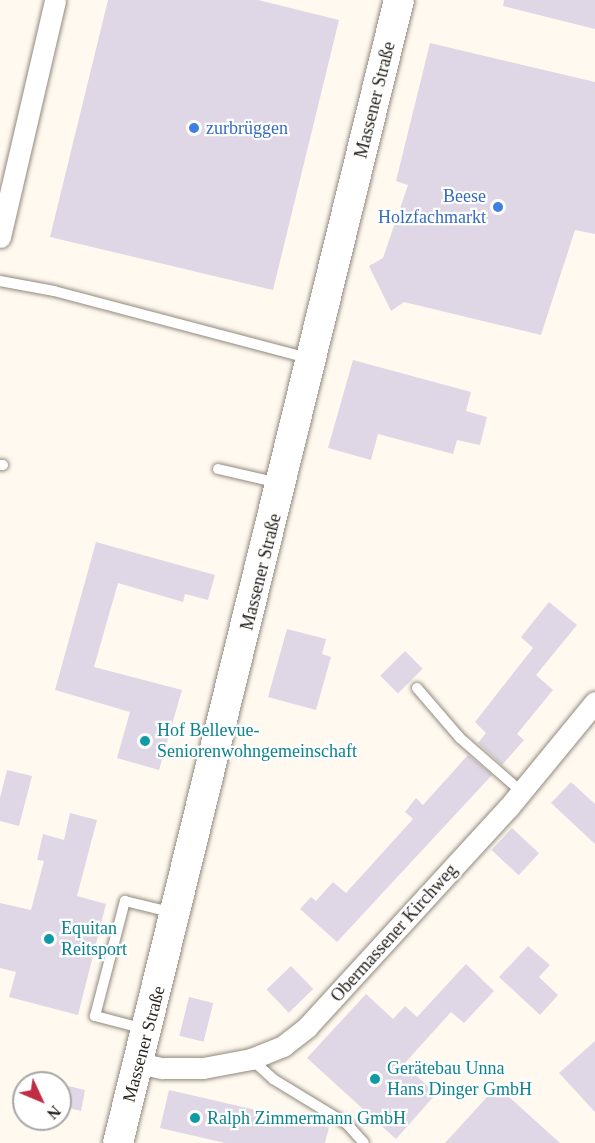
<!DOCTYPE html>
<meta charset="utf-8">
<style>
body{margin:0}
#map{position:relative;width:595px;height:1143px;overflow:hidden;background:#fff9f0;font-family:"Times New Roman",serif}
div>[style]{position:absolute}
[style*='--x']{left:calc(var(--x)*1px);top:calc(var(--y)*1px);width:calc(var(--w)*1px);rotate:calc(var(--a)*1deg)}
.building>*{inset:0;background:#dfd7e5;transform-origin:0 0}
.roads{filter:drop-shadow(0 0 2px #92897d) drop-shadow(0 0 2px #92897d)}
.service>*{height:10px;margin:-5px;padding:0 5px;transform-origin:5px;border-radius:5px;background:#fff}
.minor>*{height:21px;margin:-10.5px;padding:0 10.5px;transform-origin:10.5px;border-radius:10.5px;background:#fff}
.secondary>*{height:30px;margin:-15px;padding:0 15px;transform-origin:15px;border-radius:15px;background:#fff}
.dots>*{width:16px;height:16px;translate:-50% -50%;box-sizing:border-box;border:3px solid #fff;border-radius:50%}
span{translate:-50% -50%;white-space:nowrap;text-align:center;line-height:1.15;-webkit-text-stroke:4.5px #fff;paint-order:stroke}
.street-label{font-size:18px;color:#26221d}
.shop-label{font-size:18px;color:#366cbe}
.left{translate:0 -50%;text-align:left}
.right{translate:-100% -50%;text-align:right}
.culture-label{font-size:18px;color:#0d838f}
.north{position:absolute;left:12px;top:1071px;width:60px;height:60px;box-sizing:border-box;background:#fff;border:2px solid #a8a7a5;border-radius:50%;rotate:134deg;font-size:16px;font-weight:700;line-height:24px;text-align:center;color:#26221d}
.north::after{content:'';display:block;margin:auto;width:21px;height:27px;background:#be2d44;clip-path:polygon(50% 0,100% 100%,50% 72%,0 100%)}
</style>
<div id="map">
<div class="building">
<i style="clip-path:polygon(108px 0,258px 0,339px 20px,273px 290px,50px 237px)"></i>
<i style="clip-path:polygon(504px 0,595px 0,595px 29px,503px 6px)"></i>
<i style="clip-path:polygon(430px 43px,595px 82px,595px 234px,575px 230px,541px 335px,404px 302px,391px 311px,369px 266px,383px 258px,408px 185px,396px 181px)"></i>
<i style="clip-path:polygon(353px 360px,471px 392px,466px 411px,487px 417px,480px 445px,457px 440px,453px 454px,378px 434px,371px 460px,328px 448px)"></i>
<i style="clip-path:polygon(96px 542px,215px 575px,208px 600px,185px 594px,183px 602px,118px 583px,94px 667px,182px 690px,159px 770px,117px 758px,130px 712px,55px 690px)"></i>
<i style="clip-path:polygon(549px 602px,577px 625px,536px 675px,553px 690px,517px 734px,524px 740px,502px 765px,478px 743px,486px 733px,475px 722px,533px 648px,521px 637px)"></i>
<i style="clip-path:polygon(287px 629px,326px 639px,322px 654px,331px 657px,316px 710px,268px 697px)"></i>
<i style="left:405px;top:651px;width:25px;height:35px;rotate:45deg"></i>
<i style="clip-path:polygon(468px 755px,492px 775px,337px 942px,300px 909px,311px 897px,316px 901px,333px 882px,346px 893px,413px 819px,405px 812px,416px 798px,423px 805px)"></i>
<i style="clip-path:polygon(7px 770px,32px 776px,19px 826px,0 821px,0 798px)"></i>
<i style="clip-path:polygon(571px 782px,595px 804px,595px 844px,551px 803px)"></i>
<i style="clip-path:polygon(70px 813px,97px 820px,77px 896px,106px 904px,78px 1015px,9px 997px,16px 972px,0 968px,0 903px,31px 910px,44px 861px,37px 860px,43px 834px,64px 840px)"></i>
<i style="left:512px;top:828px;width:37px;height:30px;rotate:43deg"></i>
<i style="clip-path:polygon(528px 946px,550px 965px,539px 977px,558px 995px,540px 1015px,499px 977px)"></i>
<i style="clip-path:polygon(466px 964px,494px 991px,464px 1023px,451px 1012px,404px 1064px,436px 1094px,396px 1139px,307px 1058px,366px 994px,393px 1019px,405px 1006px,417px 1017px)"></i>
<i style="left:291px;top:966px;width:32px;height:34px;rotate:46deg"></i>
<i style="left:189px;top:997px;width:25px;height:40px;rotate:14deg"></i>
<i style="clip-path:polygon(595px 1041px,595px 1112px,559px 1073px)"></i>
<i style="clip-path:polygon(60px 1084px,85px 1090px,81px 1111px,60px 1106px)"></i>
<i style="clip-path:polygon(497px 1086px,560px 1143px,445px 1143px)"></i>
<i style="clip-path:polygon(169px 1090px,329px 1127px,325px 1143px,225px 1143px,160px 1128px)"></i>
</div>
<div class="roads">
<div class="service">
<i style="--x:0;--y:281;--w:55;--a:10.5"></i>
<i style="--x:54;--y:291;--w:263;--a:14.8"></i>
<i style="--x:0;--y:465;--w:3;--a:0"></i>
<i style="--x:218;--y:469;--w:63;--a:12.9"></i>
<i style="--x:417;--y:688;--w:66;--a:49.3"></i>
<i style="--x:460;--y:738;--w:82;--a:41.1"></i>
<i style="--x:145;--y:1029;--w:52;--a:-165.4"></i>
<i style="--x:95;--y:1016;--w:119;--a:-75.4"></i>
<i style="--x:125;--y:901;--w:50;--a:13.8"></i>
<i style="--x:251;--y:1059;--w:30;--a:42"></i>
<i style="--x:273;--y:1079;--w:87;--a:31.3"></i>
<i style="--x:347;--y:1124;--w:25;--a:48"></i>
</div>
<div class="minor">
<i style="--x:0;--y:237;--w:243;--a:-76.9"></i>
<i style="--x:138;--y:1063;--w:25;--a:12"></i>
<i style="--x:162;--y:1068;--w:41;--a:0"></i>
<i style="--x:203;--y:1068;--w:49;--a:-10.6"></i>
<i style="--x:251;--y:1059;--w:35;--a:-22"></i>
<i style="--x:283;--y:1046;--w:31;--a:-38"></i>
<i style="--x:307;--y:1027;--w:297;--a:-47.5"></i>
<i style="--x:508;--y:808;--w:137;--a:-50.6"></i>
</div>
<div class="secondary">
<i style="--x:118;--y:1143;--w:1177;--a:-76.19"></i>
</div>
</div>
<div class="dots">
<i style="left:194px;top:128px;background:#3f7fe0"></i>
<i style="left:498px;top:207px;background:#3f7fe0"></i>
<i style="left:145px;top:741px;background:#0f9aa8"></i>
<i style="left:49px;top:939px;background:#0f9aa8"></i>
<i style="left:375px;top:1079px;background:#0f9aa8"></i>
<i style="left:195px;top:1118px;background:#0f9aa8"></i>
</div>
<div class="street-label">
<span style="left:375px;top:100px;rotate:-76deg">Massener Straße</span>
<span style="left:261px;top:572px;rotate:-76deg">Massener Straße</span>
<span style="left:394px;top:933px;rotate:-48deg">Obermassener Kirchweg</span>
<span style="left:144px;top:1044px;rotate:-75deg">Massener Straße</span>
</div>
<div class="shop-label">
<span class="left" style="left:206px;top:128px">zurbrüggen</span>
<span class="right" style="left:486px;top:207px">Beese<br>Holzfachmarkt</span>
</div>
<div class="culture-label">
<span class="left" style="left:157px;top:741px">Hof Bellevue-<br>Seniorenwohngemeinschaft</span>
<span class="left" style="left:61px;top:939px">Equitan<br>Reitsport</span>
<span class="left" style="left:387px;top:1079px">Gerätebau Unna<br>Hans Dinger GmbH</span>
<span class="left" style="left:207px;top:1118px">Ralph Zimmermann GmbH</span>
</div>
<div class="north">N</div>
</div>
